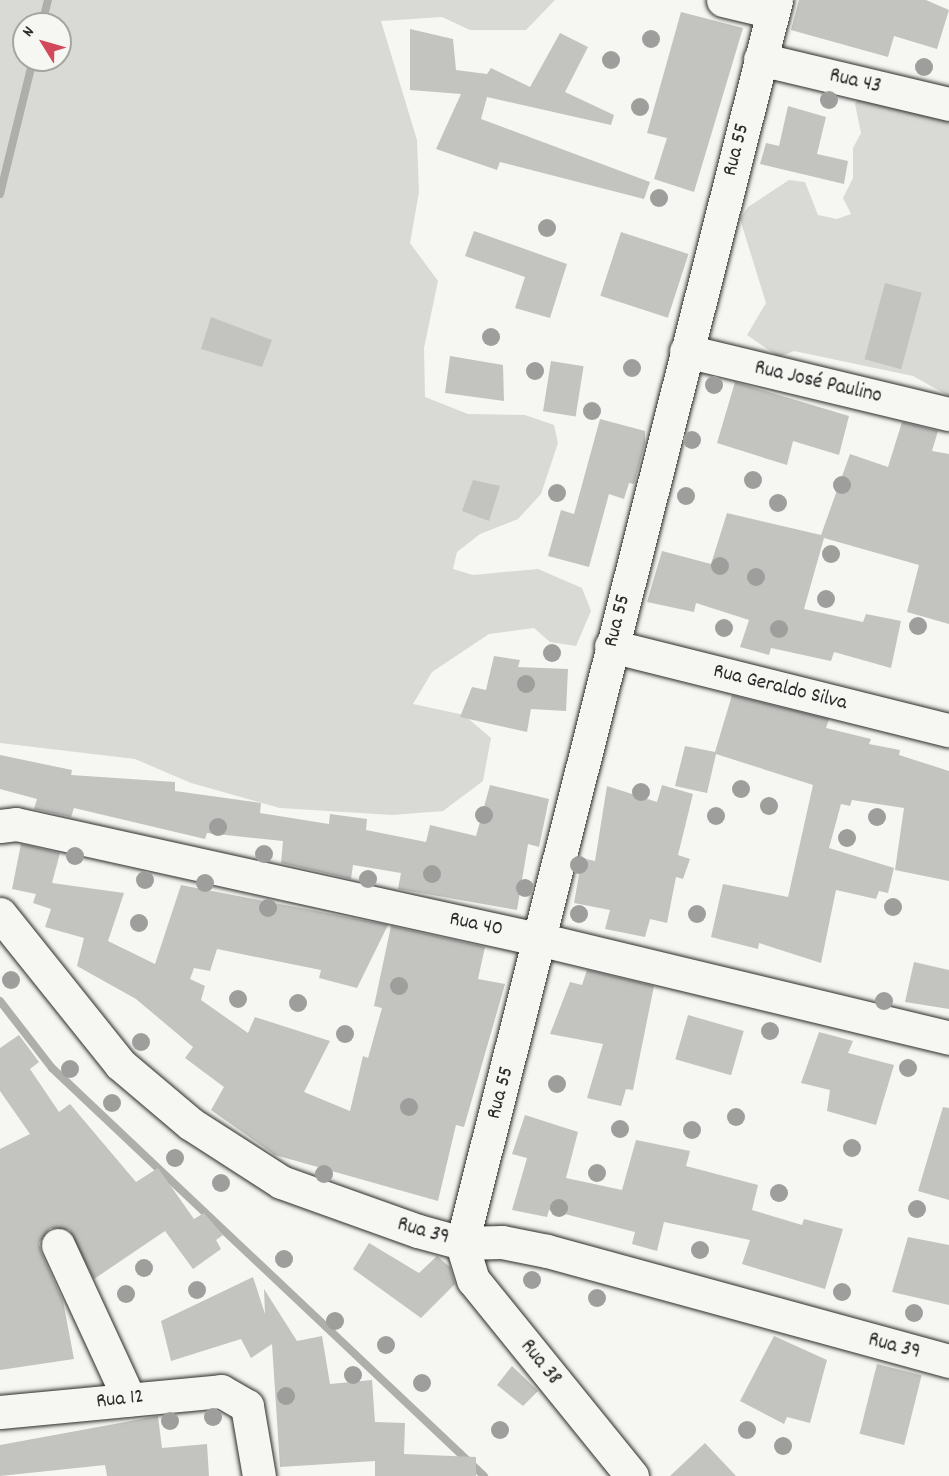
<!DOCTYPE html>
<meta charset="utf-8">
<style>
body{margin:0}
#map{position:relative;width:949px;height:1476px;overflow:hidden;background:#f6f6f2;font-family:Dekko,sans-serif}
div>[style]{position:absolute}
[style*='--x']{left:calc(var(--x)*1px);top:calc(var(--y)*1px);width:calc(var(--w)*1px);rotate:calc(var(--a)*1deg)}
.green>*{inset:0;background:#d9d9d5}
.stream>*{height:8px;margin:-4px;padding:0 4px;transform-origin:4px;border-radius:4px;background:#aeaeab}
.building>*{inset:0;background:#c3c3c0;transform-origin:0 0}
.roads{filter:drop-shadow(0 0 2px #2b2b2b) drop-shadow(0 0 2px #2b2b2b)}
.minor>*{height:33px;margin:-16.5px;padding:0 16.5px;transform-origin:16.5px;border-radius:16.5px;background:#f6f6f2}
.trees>*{width:18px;height:18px;margin:-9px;border-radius:50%;background:#9e9e9c}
span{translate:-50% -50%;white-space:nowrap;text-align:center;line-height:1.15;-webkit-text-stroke:4.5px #f6f6f2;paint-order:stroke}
.street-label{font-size:21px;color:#2b2b2b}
.north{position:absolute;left:12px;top:12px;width:60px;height:60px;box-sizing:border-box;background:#f6f6f2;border:2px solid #a5a5a2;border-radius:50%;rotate:307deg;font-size:16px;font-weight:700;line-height:24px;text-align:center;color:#2b2b2b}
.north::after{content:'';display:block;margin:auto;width:21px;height:27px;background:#d1495b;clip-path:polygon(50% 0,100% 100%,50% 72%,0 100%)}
</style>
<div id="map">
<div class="green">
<i style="clip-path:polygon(evenodd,0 0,555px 0,526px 30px,470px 30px,442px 17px,381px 21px,417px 140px,419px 192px,410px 243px,438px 281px,424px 348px,425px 397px,468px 414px,525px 415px,554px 425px,558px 443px,541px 494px,518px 519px,480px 534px,457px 552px,453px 569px,473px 575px,538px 569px,582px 588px,591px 611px,576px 646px,550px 642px,534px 628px,489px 634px,432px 672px,413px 704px,464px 715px,491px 738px,483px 781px,443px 811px,392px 815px,280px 808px,191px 783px,135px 759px,0 743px,0 0,24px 24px,60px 24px,60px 60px,24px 60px,24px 24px)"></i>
<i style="clip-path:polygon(862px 93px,949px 99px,949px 396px,913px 376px,794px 351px,779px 357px,747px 335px,766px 303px,740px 219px,748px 207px,789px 180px,805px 182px,818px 215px,837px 219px,851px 214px,843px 198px,853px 178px,853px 148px,861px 133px,855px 104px)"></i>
</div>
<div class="stream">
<i style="--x:42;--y:24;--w:25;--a:-76"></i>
<i style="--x:0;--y:194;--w:138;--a:-76.2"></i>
<i style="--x:0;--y:1001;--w:85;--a:52.2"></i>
<i style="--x:52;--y:1068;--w:594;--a:43.36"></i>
</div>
<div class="building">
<i style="clip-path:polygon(799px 0,926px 0,949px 10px,937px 49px,894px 36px,888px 57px,791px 30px)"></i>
<i style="clip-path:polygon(681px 12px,743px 28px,694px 192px,654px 179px,667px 138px,647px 133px)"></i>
<i style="clip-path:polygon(410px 29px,453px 39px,456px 70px,487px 74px,491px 68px,530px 87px,560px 33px,588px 47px,565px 92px,614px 115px,611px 125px,487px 97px,481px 119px,650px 182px,644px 199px,500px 162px,497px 170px,436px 149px,461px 94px,410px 90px)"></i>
<i style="clip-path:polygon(788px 106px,826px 117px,817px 154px,848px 161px,844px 184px,760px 164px,766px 143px,779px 146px)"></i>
<i style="clip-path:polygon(474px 231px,567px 264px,550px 318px,515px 308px,525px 277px,465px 256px)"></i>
<i style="left:621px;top:232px;width:71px;height:67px;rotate:18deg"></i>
<i style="left:885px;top:283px;width:38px;height:79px;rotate:15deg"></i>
<i style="clip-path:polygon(211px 317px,272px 340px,262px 367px,201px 349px)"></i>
<i style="clip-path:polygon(450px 356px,503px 365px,504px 401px,445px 393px)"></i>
<i style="left:551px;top:361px;width:33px;height:51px;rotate:9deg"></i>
<i style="clip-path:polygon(735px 382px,849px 416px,839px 455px,793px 441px,787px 465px,717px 443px)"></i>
<i style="clip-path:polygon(600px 419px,645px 431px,645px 443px,634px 484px,629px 483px,624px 499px,609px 494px,589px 567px,548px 556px,561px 510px,574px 514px)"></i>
<i style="clip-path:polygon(902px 422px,938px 431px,932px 451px,949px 454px,949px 624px,907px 612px,919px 565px,824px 538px,804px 609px,863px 622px,866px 614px,901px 621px,891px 668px,834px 652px,831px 661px,771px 648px,769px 655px,740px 647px,749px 620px,696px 603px,694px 612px,647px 602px,662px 551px,711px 564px,727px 513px,821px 535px,850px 454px,888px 467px)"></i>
<i style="clip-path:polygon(473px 480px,500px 486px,489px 521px,462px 511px)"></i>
<i style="clip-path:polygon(494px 656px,520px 660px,518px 667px,568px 669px,566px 711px,531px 709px,527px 732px,460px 717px,472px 687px,486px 690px)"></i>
<i style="clip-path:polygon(732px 695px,829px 719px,826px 728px,871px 739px,869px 744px,900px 750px,899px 755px,949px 771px,949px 881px,895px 870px,904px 808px,852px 800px,850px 806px,841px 804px,829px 848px,894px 868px,888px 893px,879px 891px,876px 899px,836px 890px,821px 963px,759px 943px,758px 949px,711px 937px,723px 884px,788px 897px,813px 785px,716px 754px,707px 793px,675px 786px,685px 746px,715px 752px)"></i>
<i style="clip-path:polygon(0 755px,72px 770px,71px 775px,175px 782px,175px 791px,261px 803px,260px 813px,329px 824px,330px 814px,367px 819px,366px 830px,426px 842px,430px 825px,476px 836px,490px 785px,549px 799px,539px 847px,528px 844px,517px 910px,398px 889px,401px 873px,353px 865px,351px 879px,281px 863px,283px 841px,207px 833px,205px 839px,74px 808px,71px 817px,34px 809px,37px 799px,0 789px)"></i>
<i style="clip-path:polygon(662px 785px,693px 794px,678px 855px,690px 859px,683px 879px,676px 877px,667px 923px,650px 919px,645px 937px,605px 929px,610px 910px,574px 903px,582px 858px,595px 861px,607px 786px,657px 802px)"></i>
<i style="clip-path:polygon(21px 844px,60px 853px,52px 883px,124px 893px,108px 941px,155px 964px,181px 885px,388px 925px,357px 988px,319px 978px,321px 970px,217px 949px,210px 971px,194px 968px,190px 979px,205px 986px,201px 1000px,248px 1033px,255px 1017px,330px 1041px,304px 1092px,350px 1111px,363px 1056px,368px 1058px,382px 1008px,374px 1006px,391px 926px,485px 947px,478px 979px,505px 984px,464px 1127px,456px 1125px,438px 1201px,275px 1155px,211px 1110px,224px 1087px,185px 1058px,193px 1047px,136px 999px,77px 966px,84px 938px,45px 927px,51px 909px,33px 903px,36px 894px,12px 889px)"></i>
<i style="clip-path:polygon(914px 962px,949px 970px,949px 1009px,905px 1002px)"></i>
<i style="clip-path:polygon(587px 970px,654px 986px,633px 1090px,626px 1089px,621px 1106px,587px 1098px,603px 1044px,550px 1034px,570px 982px,582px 985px)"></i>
<i style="left:688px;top:1015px;width:58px;height:46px;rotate:16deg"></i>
<i style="clip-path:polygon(819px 1032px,853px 1041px,848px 1053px,894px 1065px,876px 1125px,827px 1111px,830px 1090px,801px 1083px)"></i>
<i style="clip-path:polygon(19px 1035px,39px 1062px,30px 1069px,59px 1112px,70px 1104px,136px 1182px,158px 1168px,194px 1219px,204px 1213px,223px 1235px,216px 1240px,221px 1249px,193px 1269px,165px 1231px,94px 1279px,69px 1230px,50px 1228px,39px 1243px,41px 1252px,63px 1301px,74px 1359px,0 1370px,0 1149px,30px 1134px,0 1091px,0 1048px)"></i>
<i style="clip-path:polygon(943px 1107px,949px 1108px,949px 1200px,918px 1191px)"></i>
<i style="clip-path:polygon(525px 1115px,578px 1132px,566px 1178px,622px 1190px,636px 1140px,690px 1151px,686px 1166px,758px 1185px,752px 1210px,802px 1225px,804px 1219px,843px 1229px,825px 1289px,742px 1264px,750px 1240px,664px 1222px,657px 1251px,632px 1244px,635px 1232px,549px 1210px,547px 1217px,512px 1210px,527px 1158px,512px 1154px)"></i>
<i style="clip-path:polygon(908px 1237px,949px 1245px,949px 1305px,892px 1292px)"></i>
<i style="clip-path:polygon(369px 1243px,419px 1273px,437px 1256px,450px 1267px,455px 1284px,421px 1318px,353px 1269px)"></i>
<i style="clip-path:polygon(253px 1277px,265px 1314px,264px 1289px,297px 1341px,322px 1336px,330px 1384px,372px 1380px,375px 1422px,405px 1423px,404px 1454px,476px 1457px,476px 1476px,375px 1476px,375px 1461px,280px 1467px,272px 1344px,251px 1358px,241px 1339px,171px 1361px,161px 1321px)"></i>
<i style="clip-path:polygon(774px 1336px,827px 1360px,810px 1423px,787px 1417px,784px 1424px,740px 1401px)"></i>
<i style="left:877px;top:1364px;width:46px;height:72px;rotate:14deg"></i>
<i style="clip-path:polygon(512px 1366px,538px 1391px,523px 1406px,497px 1385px)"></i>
<i style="clip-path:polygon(158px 1416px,162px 1448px,207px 1444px,209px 1476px,107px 1476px,105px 1465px,0 1476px,0 1445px)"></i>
<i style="clip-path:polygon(705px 1443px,736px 1476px,670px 1476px)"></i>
</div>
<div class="roads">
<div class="minor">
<i style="--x:723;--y:0;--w:51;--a:13.5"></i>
<i style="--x:760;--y:59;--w:194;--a:13.4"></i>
<i style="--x:686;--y:351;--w:270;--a:13.5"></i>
<i style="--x:611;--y:646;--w:348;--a:14"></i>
<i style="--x:0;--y:826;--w:16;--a:-7"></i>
<i style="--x:16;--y:824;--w:539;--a:12.44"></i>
<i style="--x:542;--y:940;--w:419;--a:13.5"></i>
<i style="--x:0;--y:914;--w:192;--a:51.3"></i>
<i style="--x:120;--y:1064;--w:93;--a:40.2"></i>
<i style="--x:191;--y:1124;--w:107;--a:32.8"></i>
<i style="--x:281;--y:1182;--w:145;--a:19.7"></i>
<i style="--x:418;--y:1231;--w:46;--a:15.3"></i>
<i style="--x:462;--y:1243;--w:40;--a:-1.4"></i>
<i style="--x:502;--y:1242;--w:46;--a:11.3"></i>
<i style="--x:547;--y:1251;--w:417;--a:15.3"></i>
<i style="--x:58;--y:1245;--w:170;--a:65.2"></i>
<i style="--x:0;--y:1412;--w:222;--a:-5.4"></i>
<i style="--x:221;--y:1391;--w:30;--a:30"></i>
<i style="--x:247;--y:1406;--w:71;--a:80.3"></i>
<i style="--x:632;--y:1476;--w:252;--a:-129"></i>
<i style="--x:473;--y:1280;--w:39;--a:-107"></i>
<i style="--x:462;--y:1243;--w:1282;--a:-75.82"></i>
</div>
</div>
<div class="trees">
<i style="left:651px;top:39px"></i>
<i style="left:611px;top:60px"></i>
<i style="left:924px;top:67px"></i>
<i style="left:829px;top:100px"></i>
<i style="left:640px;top:107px"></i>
<i style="left:659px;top:198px"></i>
<i style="left:547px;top:228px"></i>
<i style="left:491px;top:337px"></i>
<i style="left:632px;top:368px"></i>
<i style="left:535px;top:371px"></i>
<i style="left:714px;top:385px"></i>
<i style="left:592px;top:411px"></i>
<i style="left:692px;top:440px"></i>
<i style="left:753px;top:480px"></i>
<i style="left:842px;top:485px"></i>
<i style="left:557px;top:493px"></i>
<i style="left:686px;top:496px"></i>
<i style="left:778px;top:503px"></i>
<i style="left:831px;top:554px"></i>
<i style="left:720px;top:566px"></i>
<i style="left:756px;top:577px"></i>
<i style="left:826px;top:599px"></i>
<i style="left:918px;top:626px"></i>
<i style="left:724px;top:628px"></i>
<i style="left:779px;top:629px"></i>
<i style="left:552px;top:653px"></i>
<i style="left:526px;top:684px"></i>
<i style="left:741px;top:789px"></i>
<i style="left:641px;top:792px"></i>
<i style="left:769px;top:806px"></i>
<i style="left:484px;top:815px"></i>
<i style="left:716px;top:816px"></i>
<i style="left:877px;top:817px"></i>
<i style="left:218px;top:827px"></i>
<i style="left:847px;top:838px"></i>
<i style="left:264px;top:854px"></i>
<i style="left:75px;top:856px"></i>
<i style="left:579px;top:865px"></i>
<i style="left:432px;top:874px"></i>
<i style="left:368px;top:879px"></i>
<i style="left:145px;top:880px"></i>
<i style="left:205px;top:883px"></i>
<i style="left:525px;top:888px"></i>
<i style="left:893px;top:907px"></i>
<i style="left:268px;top:908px"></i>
<i style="left:579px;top:914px"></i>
<i style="left:697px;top:914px"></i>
<i style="left:139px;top:923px"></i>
<i style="left:11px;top:980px"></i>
<i style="left:399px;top:986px"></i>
<i style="left:238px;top:999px"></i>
<i style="left:884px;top:1001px"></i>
<i style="left:298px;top:1003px"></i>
<i style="left:770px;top:1031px"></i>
<i style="left:345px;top:1034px"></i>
<i style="left:141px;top:1042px"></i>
<i style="left:908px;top:1068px"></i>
<i style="left:70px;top:1069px"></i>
<i style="left:557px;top:1084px"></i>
<i style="left:112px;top:1103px"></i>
<i style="left:409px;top:1107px"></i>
<i style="left:736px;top:1117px"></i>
<i style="left:620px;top:1129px"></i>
<i style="left:692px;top:1130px"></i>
<i style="left:852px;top:1148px"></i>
<i style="left:175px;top:1158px"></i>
<i style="left:597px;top:1173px"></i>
<i style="left:324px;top:1174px"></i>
<i style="left:221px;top:1183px"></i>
<i style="left:779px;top:1193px"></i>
<i style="left:559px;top:1208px"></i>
<i style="left:917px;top:1209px"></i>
<i style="left:700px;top:1250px"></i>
<i style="left:284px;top:1259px"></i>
<i style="left:144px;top:1268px"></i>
<i style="left:532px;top:1280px"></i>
<i style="left:197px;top:1290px"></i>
<i style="left:842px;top:1292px"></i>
<i style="left:126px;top:1294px"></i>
<i style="left:597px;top:1298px"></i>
<i style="left:914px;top:1313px"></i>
<i style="left:335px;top:1321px"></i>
<i style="left:386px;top:1345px"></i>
<i style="left:353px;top:1375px"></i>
<i style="left:422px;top:1383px"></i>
<i style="left:286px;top:1396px"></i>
<i style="left:213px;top:1417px"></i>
<i style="left:170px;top:1421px"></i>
<i style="left:500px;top:1430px"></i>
<i style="left:747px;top:1430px"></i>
<i style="left:783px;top:1446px"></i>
</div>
<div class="street-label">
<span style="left:855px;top:82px;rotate:13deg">Rua 43</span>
<span style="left:737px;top:150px;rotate:-76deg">Rua 55</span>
<span style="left:818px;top:383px;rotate:13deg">Rua José Paulino</span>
<span style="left:618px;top:621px;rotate:-76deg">Rua 55</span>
<span style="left:780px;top:688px;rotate:14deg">Rua Geraldo Silva</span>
<span style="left:476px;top:925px;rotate:12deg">Rua 40</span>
<span style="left:501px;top:1093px;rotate:-75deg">Rua 55</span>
<span style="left:423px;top:1232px;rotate:16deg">Rua 39</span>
<span style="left:894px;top:1347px;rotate:15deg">Rua 39</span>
<span style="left:540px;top:1363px;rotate:51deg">Rua 38</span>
<span style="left:120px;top:1400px;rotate:-6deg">Rua 12</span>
</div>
<div class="north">N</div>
</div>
